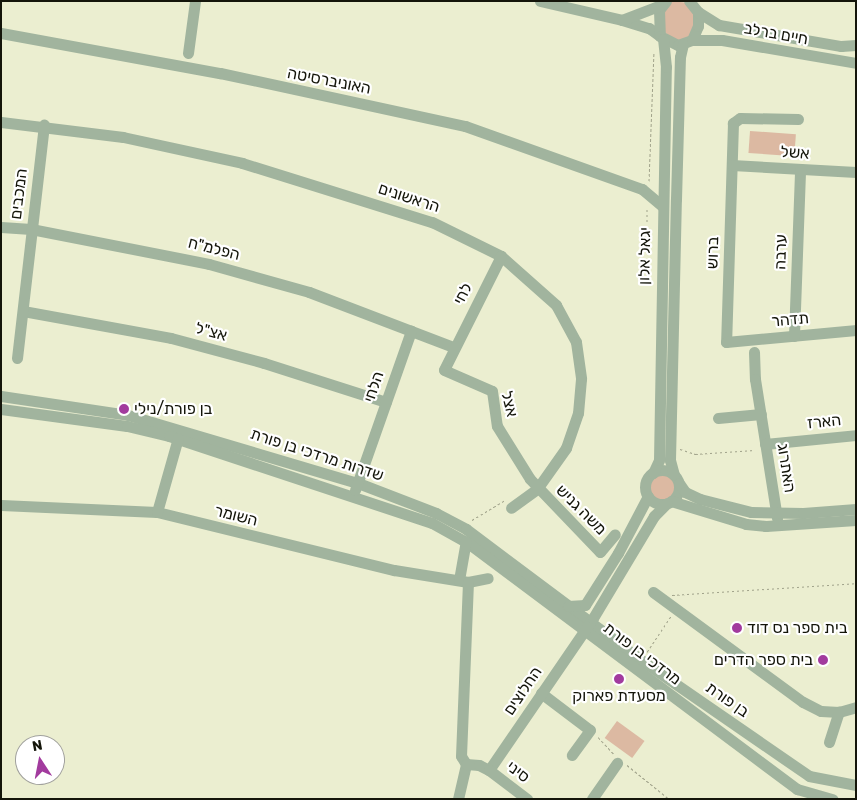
<!DOCTYPE html>
<meta charset="utf-8">
<style>
body{margin:0}
#map{position:relative;width:857px;height:800px;overflow:hidden;background:#ebeed0;font-family:Rubik,Heebo,sans-serif}
div>[style]{position:absolute}
[style*='--x']{left:calc(var(--x)*1px);top:calc(var(--y)*1px);width:calc(var(--w)*1px);rotate:calc(var(--a)*1deg)}
.green>*{inset:0;background:#dcb9a2;transform-origin:0 0}
.round{border-radius:50%}
.path>*{height:1px;margin-top:-0.5px;transform-origin:0;background:repeating-linear-gradient(90deg,#a0a28a 0 2.5px,transparent 0 5px)}
.minor>*{height:11px;margin:-5.5px;padding:0 5.5px;transform-origin:5.5px;border-radius:5.5px;background:#a1b49e}
.minor>.ring{margin:-5.5px;padding:0;box-sizing:content-box;background:none;border:11px solid #a1b49e;border-radius:50%}
.dots>*{width:14px;height:14px;translate:-50% -50%;box-sizing:border-box;border:2px solid #fff;border-radius:50%}
span{translate:-50% -50%;white-space:nowrap;text-align:center;line-height:1.15;-webkit-text-stroke:4.5px #fff;paint-order:stroke}
.street-label{font-size:16px;color:#14150a}
.poi-label{font-size:16px;color:#14150a}
.left{translate:0 -50%;text-align:left}
.right{translate:-100% -50%;text-align:right}
.frame{position:absolute;inset:0;border:2px solid #14150a;pointer-events:none}
.north{position:absolute;left:15px;top:735px;width:50px;height:50px;box-sizing:border-box;background:#fff;border:1px solid #a1a19d;border-radius:50%;rotate:349deg;font-size:14px;font-weight:700;line-height:20px;text-align:center;color:#14150a}
.north::after{content:'';display:block;margin:auto;width:18px;height:22px;background:#a23b9e;clip-path:polygon(50% 0,100% 100%,50% 72%,0 100%)}
</style>
<div id="map">
<div class="green">
<i style="clip-path:polygon(668px 1px,692px 3px,695px 33px,678px 44px,660px 28px)"></i>
<i style="left:750px;top:131px;width:46px;height:22px;rotate:4deg"></i>
<i class="round" style="left:649px;top:474px;width:26px;height:26px"></i>
<i style="left:617px;top:721px;width:34px;height:21px;rotate:36deg"></i>
</div>
<div class="path">
<i style="--x:649;--y:181;--w:128;--a:-87.8"></i>
<i style="--x:647;--y:222;--w:14;--a:-90"></i>
<i style="--x:680;--y:449;--w:16;--a:18"></i>
<i style="--x:695;--y:454;--w:60;--a:-3.8"></i>
<i style="--x:472;--y:520;--w:39;--a:-31"></i>
<i style="--x:672;--y:595;--w:184;--a:-3.7"></i>
<i style="--x:647;--y:652;--w:43;--a:-56.3"></i>
<i style="--x:598;--y:737;--w:23;--a:47"></i>
<i style="--x:627;--y:765;--w:54;--a:39"></i>
</div>
<div class="minor">
<i style="--x:540;--y:1;--w:84;--a:13"></i>
<i style="--x:622;--y:20;--w:28;--a:17"></i>
<i style="--x:649;--y:28;--w:14;--a:36"></i>
<i style="--x:666;--y:1;--w:11;--a:128"></i>
<i style="--x:659;--y:10;--w:26;--a:88"></i>
<i style="--x:660;--y:36;--w:20;--a:27"></i>
<i style="--x:678;--y:45;--w:15;--a:-20"></i>
<i style="--x:692;--y:40;--w:15;--a:-67"></i>
<i style="--x:698;--y:26;--w:14;--a:-90"></i>
<i style="--x:698;--y:12;--w:14;--a:-129"></i>
<i style="--x:698;--y:12;--w:25;--a:32"></i>
<i style="--x:719;--y:25;--w:124;--a:9.8"></i>
<i style="--x:841;--y:46;--w:15;--a:-4"></i>
<i style="--x:622;--y:20;--w:42;--a:-21"></i>
<i style="--x:1;--y:33;--w:223;--a:10.4"></i>
<i style="--x:220;--y:73;--w:251;--a:12.2"></i>
<i style="--x:465;--y:126;--w:188;--a:19.6"></i>
<i style="--x:642;--y:189;--w:26;--a:40"></i>
<i style="--x:692;--y:40;--w:30;--a:0"></i>
<i style="--x:722;--y:40;--w:136;--a:9.7"></i>
<i style="--x:188;--y:53;--w:52;--a:-82.3"></i>
<i style="--x:798;--y:119;--w:58;--a:-179"></i>
<i style="--x:740;--y:118;--w:9;--a:144"></i>
<i style="--x:733;--y:123;--w:219;--a:91.8"></i>
<i style="--x:726;--y:342;--w:131;--a:-5.3"></i>
<i style="--x:1;--y:122;--w:123;--a:7"></i>
<i style="--x:123;--y:137;--w:122;--a:12.3"></i>
<i style="--x:242;--y:163;--w:199;--a:17.3"></i>
<i style="--x:432;--y:222;--w:77;--a:26.2"></i>
<i style="--x:501;--y:256;--w:74;--a:41.7"></i>
<i style="--x:556;--y:305;--w:42;--a:61.6"></i>
<i style="--x:576;--y:342;--w:37;--a:82"></i>
<i style="--x:581;--y:379;--w:34;--a:95"></i>
<i style="--x:578;--y:413;--w:37;--a:109"></i>
<i style="--x:566;--y:448;--w:50;--a:125.3"></i>
<i style="--x:537;--y:489;--w:32;--a:144"></i>
<i style="--x:732;--y:165;--w:124;--a:3.2"></i>
<i style="--x:1;--y:227;--w:30;--a:4"></i>
<i style="--x:31;--y:229;--w:181;--a:11.1"></i>
<i style="--x:209;--y:264;--w:104;--a:15.6"></i>
<i style="--x:309;--y:292;--w:154;--a:20.9"></i>
<i style="--x:501;--y:256;--w:127;--a:116.6"></i>
<i style="--x:444;--y:370;--w:52;--a:23.6"></i>
<i style="--x:492;--y:391;--w:35;--a:82"></i>
<i style="--x:497;--y:426;--w:62;--a:58.1"></i>
<i style="--x:530;--y:479;--w:101;--a:46.2"></i>
<i style="--x:600;--y:552;--w:23;--a:-50"></i>
<i style="--x:23;--y:311;--w:150;--a:10.3"></i>
<i style="--x:171;--y:338;--w:96;--a:15"></i>
<i style="--x:264;--y:363;--w:128;--a:17.7"></i>
<i style="--x:794;--y:336;--w:167;--a:-87.9"></i>
<i style="--x:754;--y:352;--w:27;--a:88"></i>
<i style="--x:755;--y:379;--w:141;--a:81"></i>
<i style="--x:17;--y:358;--w:235;--a:-83.4"></i>
<i style="--x:1;--y:396;--w:128;--a:8.5"></i>
<i style="--x:128;--y:415;--w:240;--a:16.5"></i>
<i style="--x:358;--y:483;--w:84;--a:21"></i>
<i style="--x:436;--y:513;--w:34;--a:28"></i>
<i style="--x:466;--y:529;--w:219;--a:36.8"></i>
<i style="--x:641;--y:660;--w:204;--a:34.6"></i>
<i style="--x:809;--y:776;--w:48;--a:10.8"></i>
<i style="--x:1;--y:409;--w:127;--a:7.7"></i>
<i style="--x:127;--y:426;--w:43;--a:13.4"></i>
<i style="--x:169;--y:436;--w:277;--a:18.3"></i>
<i style="--x:432;--y:523;--w:41;--a:29.1"></i>
<i style="--x:468;--y:543;--w:411;--a:36.8"></i>
<i style="--x:797;--y:789;--w:37;--a:16"></i>
<i style="--x:718;--y:418;--w:43;--a:-5.3"></i>
<i style="--x:765;--y:444;--w:91;--a:-5.6"></i>
<i class="ring" style="left:645px;top:470px;width:23px;height:23px"></i>
<i style="--x:653;--y:473;--w:14;--a:-65"></i>
<i style="--x:659;--y:460;--w:393;--a:-89"></i>
<i style="--x:666;--y:67;--w:28;--a:-96"></i>
<i style="--x:674;--y:475;--w:16;--a:-105"></i>
<i style="--x:670;--y:460;--w:261;--a:-88.7"></i>
<i style="--x:676;--y:199;--w:142;--a:-88.4"></i>
<i style="--x:680;--y:57;--w:13;--a:-77"></i>
<i style="--x:679;--y:483;--w:11;--a:56"></i>
<i style="--x:685;--y:492;--w:17;--a:25"></i>
<i style="--x:700;--y:499;--w:53;--a:14.3"></i>
<i style="--x:751;--y:512;--w:52;--a:1.1"></i>
<i style="--x:803;--y:513;--w:53;--a:-4.3"></i>
<i style="--x:355;--y:490;--w:169;--a:-70.6"></i>
<i style="--x:671;--y:501;--w:78;--a:17"></i>
<i style="--x:746;--y:524;--w:20;--a:6"></i>
<i style="--x:766;--y:526;--w:90;--a:-3.8"></i>
<i style="--x:1;--y:505;--w:156;--a:2.6"></i>
<i style="--x:157;--y:512;--w:244;--a:13.8"></i>
<i style="--x:394;--y:570;--w:75;--a:9.2"></i>
<i style="--x:468;--y:582;--w:20;--a:-11"></i>
<i style="--x:157;--y:512;--w:77;--a:-74.2"></i>
<i style="--x:459;--y:580;--w:39;--a:-80"></i>
<i style="--x:653;--y:592;--w:186;--a:36.3"></i>
<i style="--x:803;--y:702;--w:20;--a:27"></i>
<i style="--x:821;--y:711;--w:18;--a:3"></i>
<i style="--x:839;--y:712;--w:18;--a:-16"></i>
<i style="--x:568;--y:606;--w:17;--a:-3"></i>
<i style="--x:585;--y:605;--w:62;--a:-57.6"></i>
<i style="--x:618;--y:553;--w:64;--a:-62.2"></i>
<i style="--x:541;--y:693;--w:61;--a:37.1"></i>
<i style="--x:590;--y:730;--w:31;--a:126"></i>
<i style="--x:829;--y:742;--w:32;--a:-72"></i>
<i style="--x:466;--y:764;--w:9;--a:-122"></i>
<i style="--x:461;--y:756;--w:174;--a:-87.7"></i>
<i style="--x:489;--y:770;--w:184;--a:-55.6"></i>
<i style="--x:593;--y:618;--w:119;--a:-59.1"></i>
<i style="--x:654;--y:516;--w:18;--a:-45"></i>
<i style="--x:458;--y:799;--w:36;--a:-77"></i>
<i style="--x:466;--y:764;--w:13;--a:4"></i>
<i style="--x:479;--y:765;--w:11;--a:27"></i>
<i style="--x:489;--y:770;--w:48;--a:37.3"></i>
<i style="--x:592;--y:799;--w:44;--a:-55.2"></i>
</div>
<div class="dots">
<i style="left:124px;top:409px;background:#a23b9e"></i>
<i style="left:737px;top:628px;background:#a23b9e"></i>
<i style="left:823px;top:660px;background:#a23b9e"></i>
<i style="left:619px;top:679px;background:#a23b9e"></i>
</div>
<div class="street-label">
<span style="left:776px;top:34px;rotate:10deg">חיים ברלב</span>
<span style="left:329px;top:81px;rotate:11deg">האוניברסיטה</span>
<span style="left:795px;top:153px;rotate:4deg">אשל</span>
<span style="left:19px;top:194px;rotate:-83deg">המכבים</span>
<span style="left:409px;top:198px;rotate:18deg">הראשונים</span>
<span style="left:214px;top:249px;rotate:14deg">הפלמ"ח</span>
<span style="left:781px;top:252px;rotate:-88deg">ערבה</span>
<span style="left:713px;top:253px;rotate:-88deg">ברוש</span>
<span style="left:645px;top:256px;rotate:-89deg">יגאל אלון</span>
<span style="left:463px;top:294px;rotate:-62deg">לחי</span>
<span style="left:790px;top:320px;rotate:-5deg">תדהר</span>
<span style="left:211px;top:332px;rotate:15deg">אצ"ל</span>
<span style="left:374px;top:387px;rotate:-71deg">הלחי</span>
<span style="left:509px;top:404px;rotate:76deg">אצל</span>
<span style="left:824px;top:422px;rotate:-6deg">הארז</span>
<span style="left:317px;top:455px;rotate:18deg">שדרות מרדכי בן פורת</span>
<span style="left:786px;top:468px;rotate:81deg">האתרוג</span>
<span style="left:581px;top:510px;rotate:45deg">משה גניש</span>
<span style="left:236px;top:516px;rotate:14deg">השומר</span>
<span style="left:642px;top:654px;rotate:37deg">מרדכי בן פורת</span>
<span style="left:523px;top:691px;rotate:-56deg">החלוצים</span>
<span style="left:727px;top:700px;rotate:35deg">בן פורת</span>
<span style="left:518px;top:772px;rotate:37deg">סיני</span>
</div>
<div class="poi-label">
<span class="left" style="left:134px;top:409px">בן פורת/נילי</span>
<span class="left" style="left:747px;top:628px">בית ספר נס דוד</span>
<span class="right" style="left:813px;top:660px">בית ספר הדרים</span>
<span style="left:619px;top:696px">מסעדת פארוק</span>
</div>
<div class="frame"></div>
<div class="north">N</div>
</div>
